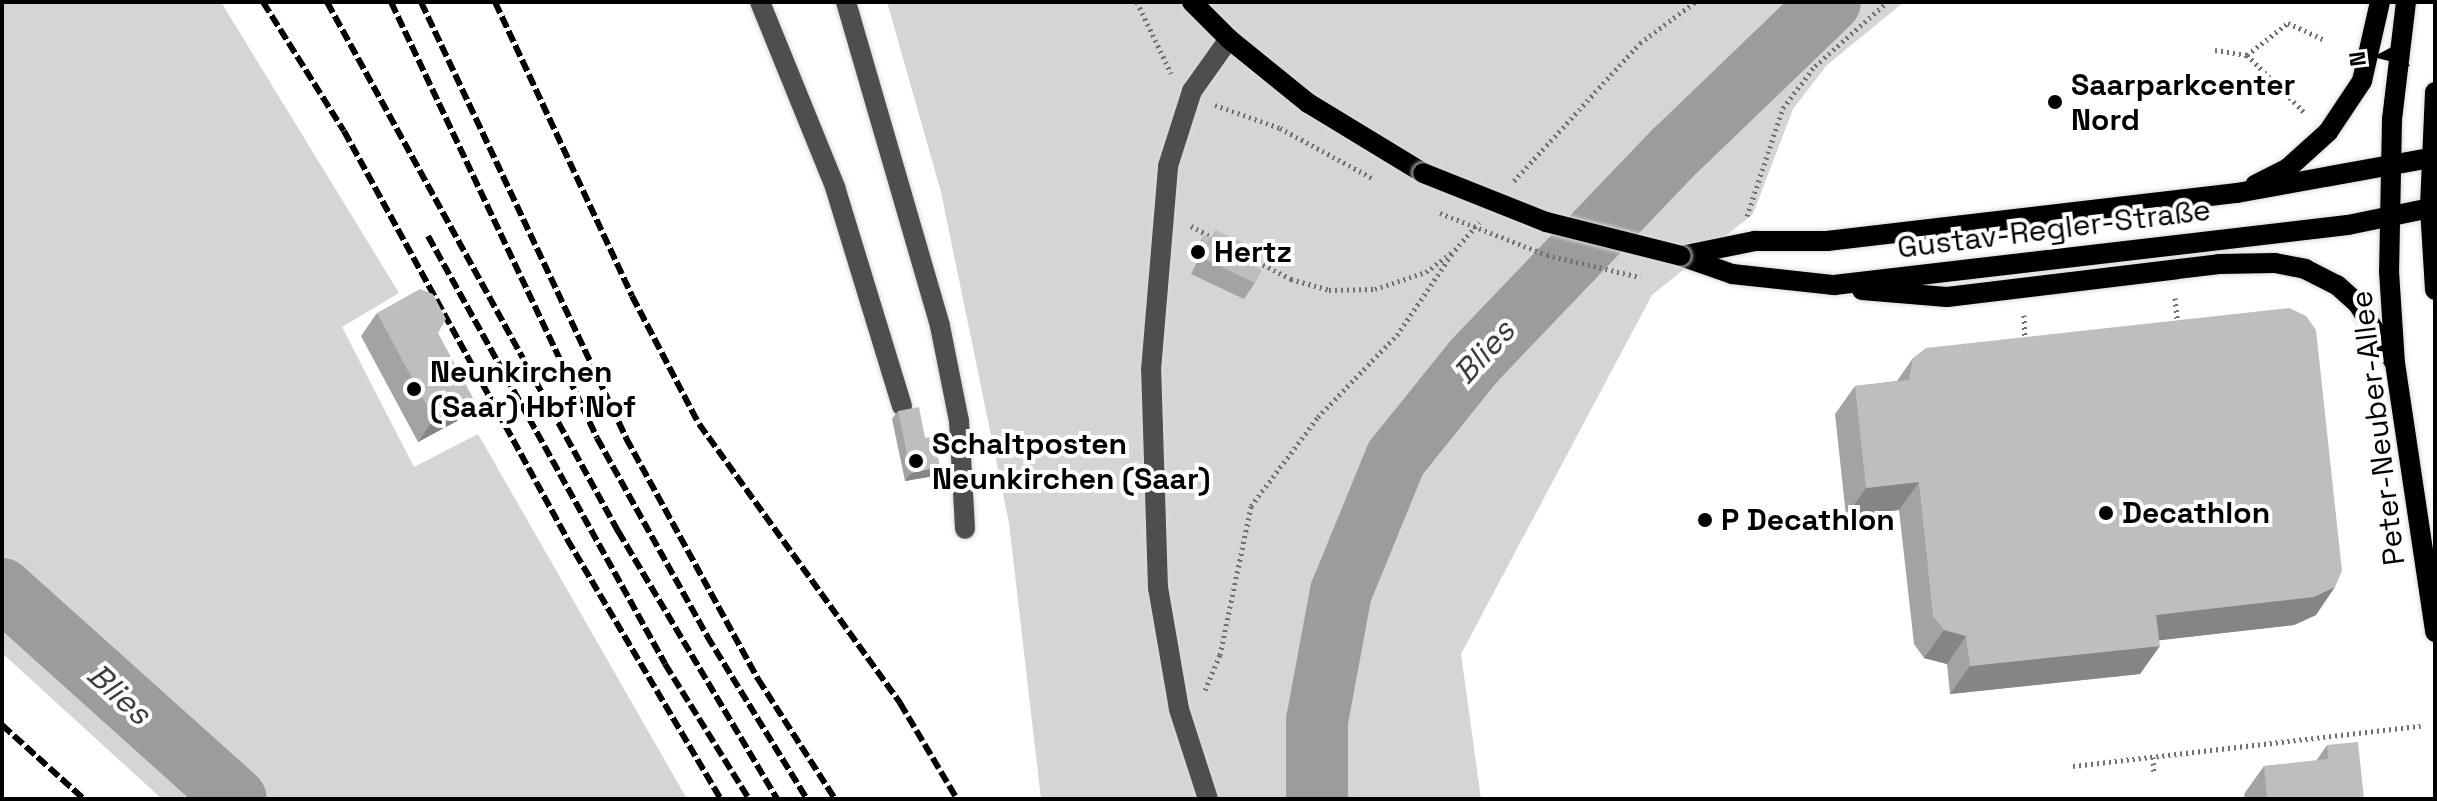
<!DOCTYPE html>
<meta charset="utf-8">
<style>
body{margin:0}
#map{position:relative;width:2437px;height:801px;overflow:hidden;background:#fff;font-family:"Space Grotesk",sans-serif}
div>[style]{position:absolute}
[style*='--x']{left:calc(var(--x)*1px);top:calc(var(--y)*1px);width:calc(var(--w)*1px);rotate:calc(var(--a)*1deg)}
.green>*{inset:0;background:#d5d5d5}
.river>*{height:62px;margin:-31px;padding:0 31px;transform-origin:31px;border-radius:31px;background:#9c9c9c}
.path>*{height:5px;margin-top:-2.5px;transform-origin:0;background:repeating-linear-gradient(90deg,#707070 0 2px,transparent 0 6px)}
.roads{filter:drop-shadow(0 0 2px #dbdbdb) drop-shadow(0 0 2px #dbdbdb)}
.minor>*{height:20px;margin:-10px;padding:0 10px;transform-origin:10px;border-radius:10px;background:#4e4e4e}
.major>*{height:20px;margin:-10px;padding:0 10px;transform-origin:10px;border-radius:10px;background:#000}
.rail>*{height:6px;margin-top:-3px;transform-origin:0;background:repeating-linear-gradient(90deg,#000 0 12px,transparent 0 16px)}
.path-bridge>*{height:5px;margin-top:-2.5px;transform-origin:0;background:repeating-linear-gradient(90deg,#707070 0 2px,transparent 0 6px)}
.bridges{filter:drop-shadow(0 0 2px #dbdbdb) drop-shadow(0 0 2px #dbdbdb)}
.major-bridge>*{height:20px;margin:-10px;padding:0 10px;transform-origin:10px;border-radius:10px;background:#000}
.wall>*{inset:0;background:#a3a3a3}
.shaded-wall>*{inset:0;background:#858585}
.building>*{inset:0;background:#bebebe;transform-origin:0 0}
.dots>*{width:22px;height:22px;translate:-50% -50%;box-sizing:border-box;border:4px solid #fff;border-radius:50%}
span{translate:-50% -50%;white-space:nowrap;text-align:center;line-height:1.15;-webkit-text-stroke:8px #fff;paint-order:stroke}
.poi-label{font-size:30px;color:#000;font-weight:700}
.left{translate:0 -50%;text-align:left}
.street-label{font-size:30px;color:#000}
.water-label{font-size:32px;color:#3d3d3d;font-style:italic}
.frame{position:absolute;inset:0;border:4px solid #000;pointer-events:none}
.north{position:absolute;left:2341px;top:16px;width:80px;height:80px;-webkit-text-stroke:6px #fff;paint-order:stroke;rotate:263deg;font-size:22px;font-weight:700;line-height:32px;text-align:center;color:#000}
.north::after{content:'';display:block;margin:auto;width:28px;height:36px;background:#000;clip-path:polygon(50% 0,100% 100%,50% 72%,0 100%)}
</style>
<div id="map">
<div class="green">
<i style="clip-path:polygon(2px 2px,221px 2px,399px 293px,342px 327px,414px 467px,478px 434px,687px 799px,162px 799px,2px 653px)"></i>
<i style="clip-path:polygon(887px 2px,1904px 2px,1827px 65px,1793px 109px,1753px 214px,1652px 295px,1461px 654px,1481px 799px,1041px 799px,1009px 523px,941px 192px)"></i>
</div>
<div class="river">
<i style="--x:2;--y:589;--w:314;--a:41.9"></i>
<i style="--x:1317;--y:799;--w:78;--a:-90"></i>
<i style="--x:1317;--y:721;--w:131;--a:-79.5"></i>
<i style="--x:1341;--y:592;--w:145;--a:-67.7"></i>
<i style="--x:1396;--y:458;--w:124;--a:-51.2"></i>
<i style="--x:1474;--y:361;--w:291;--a:-46.3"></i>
<i style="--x:1675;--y:151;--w:215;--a:-43.9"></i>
</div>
<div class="path">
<i style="--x:1137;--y:2;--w:79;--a:64.4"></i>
<i style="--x:2215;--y:50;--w:32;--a:9"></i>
<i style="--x:2247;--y:55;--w:52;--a:-38"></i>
<i style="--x:2288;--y:23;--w:41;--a:24.7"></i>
<i style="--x:2247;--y:55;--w:83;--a:45"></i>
<i style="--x:1215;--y:105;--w:69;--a:19.5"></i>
<i style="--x:1280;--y:128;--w:105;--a:28.5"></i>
<i style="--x:1514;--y:181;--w:187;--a:-47.6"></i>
<i style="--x:1640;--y:43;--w:69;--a:-36.7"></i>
<i style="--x:1747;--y:216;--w:114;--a:-71.6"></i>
<i style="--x:1783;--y:108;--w:53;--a:-52.7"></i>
<i style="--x:1815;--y:66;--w:96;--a:-41.6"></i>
<i style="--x:1191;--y:226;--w:30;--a:28"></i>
<i style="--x:1247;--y:256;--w:50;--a:27.6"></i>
<i style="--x:1291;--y:279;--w:40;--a:16"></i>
<i style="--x:1329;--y:290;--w:46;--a:-1.2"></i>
<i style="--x:1375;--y:289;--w:54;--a:-18.4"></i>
<i style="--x:1426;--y:272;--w:36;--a:-37"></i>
<i style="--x:1455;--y:250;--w:37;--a:-49"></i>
<i style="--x:2175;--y:298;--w:28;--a:84"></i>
<i style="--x:2024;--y:315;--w:27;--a:88"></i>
<i style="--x:1205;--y:690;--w:38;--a:-67"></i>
<i style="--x:1220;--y:655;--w:152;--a:-78.2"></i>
<i style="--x:1251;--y:506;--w:111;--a:-53"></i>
<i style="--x:1318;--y:417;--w:114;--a:-46.1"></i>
<i style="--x:1397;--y:335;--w:98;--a:-55.8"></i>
<i style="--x:2153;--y:757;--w:17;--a:87"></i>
<i style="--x:2073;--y:766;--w:350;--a:-6.6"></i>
</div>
<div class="roads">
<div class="minor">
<i style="--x:760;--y:2;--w:200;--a:67.9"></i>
<i style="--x:835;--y:187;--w:229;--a:73"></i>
<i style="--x:846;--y:2;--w:337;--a:73.8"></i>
<i style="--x:940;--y:326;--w:97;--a:78.7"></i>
<i style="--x:959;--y:421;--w:108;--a:86.8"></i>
<i style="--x:1208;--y:799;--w:95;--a:-107.9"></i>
<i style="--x:1179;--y:709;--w:123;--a:-99.8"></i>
<i style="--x:1158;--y:588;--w:218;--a:-91.8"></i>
<i style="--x:1151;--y:370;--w:205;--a:-85.2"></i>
<i style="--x:1168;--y:166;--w:79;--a:-72.3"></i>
<i style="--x:1192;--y:91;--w:64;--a:-54.6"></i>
</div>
<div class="major">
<i style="--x:1192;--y:2;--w:52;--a:45"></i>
<i style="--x:1229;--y:39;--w:102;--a:39"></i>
<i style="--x:1308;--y:103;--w:135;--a:31.3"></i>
<i style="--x:2406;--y:2;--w:118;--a:96.8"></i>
<i style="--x:2392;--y:119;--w:152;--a:91.1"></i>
<i style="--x:2389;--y:271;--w:92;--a:86.3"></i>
<i style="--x:2395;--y:363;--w:272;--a:81.5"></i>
<i style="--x:2435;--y:92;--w:116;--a:92.5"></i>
<i style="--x:2430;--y:208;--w:82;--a:86.5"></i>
<i style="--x:2255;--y:185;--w:36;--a:-27"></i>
<i style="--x:2287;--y:169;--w:55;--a:-42.1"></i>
<i style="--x:2328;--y:132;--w:61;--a:-56.3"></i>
<i style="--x:2362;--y:81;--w:81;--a:-77.2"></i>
<i style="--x:1681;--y:256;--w:54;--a:19.4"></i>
<i style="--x:1732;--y:274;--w:103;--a:6.2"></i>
<i style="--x:1834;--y:285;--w:517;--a:-6.66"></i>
<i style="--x:2348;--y:225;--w:89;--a:-11.7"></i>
<i style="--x:1681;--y:256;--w:76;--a:-11.5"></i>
<i style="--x:1755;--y:241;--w:72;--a:0"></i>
<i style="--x:1827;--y:241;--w:413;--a:-6.7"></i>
<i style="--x:2237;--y:193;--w:201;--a:-10.3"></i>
<i style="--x:1862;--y:290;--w:85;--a:4.7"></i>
<i style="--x:1947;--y:297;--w:274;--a:-6.9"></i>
<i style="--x:2219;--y:264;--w:56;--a:-1"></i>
<i style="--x:2275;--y:263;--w:31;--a:11"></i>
<i style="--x:2305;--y:269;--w:36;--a:27"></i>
<i style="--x:2337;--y:285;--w:28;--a:42"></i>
<i style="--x:2358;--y:304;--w:66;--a:58"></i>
</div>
</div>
<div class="rail">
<i style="--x:263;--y:2;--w:152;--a:57.9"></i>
<i style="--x:344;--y:131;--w:465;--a:61.3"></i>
<i style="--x:567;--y:539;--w:302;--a:59.4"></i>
<i style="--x:327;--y:2;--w:604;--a:61.19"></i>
<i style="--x:618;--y:531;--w:312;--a:59.3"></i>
<i style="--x:391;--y:2;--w:482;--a:64.7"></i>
<i style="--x:597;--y:438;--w:227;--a:60.9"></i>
<i style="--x:707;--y:636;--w:191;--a:58.5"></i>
<i style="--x:421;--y:2;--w:482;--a:64.8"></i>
<i style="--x:626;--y:438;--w:275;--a:61.3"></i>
<i style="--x:758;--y:679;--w:143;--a:57.3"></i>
<i style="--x:495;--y:2;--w:324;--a:65"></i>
<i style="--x:632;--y:296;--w:144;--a:62.4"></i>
<i style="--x:699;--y:424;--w:344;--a:54.2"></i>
<i style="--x:900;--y:703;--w:112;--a:59.3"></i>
<i style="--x:428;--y:236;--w:489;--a:61"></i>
<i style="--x:665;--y:664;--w:159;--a:58.1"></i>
<i style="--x:2;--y:725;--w:110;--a:42.1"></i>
</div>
<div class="path-bridge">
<i style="--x:1440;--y:213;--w:115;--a:21.4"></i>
<i style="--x:1547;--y:255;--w:96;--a:13.3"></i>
</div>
<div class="bridges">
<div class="major-bridge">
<i style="--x:1423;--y:173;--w:132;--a:21.7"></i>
<i style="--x:1546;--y:222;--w:139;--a:14.1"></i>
</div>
</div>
<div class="wall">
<i style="clip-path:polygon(1216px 230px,1251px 264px,1255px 283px,1244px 299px,1191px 274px,1199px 258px,1193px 255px,1199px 243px,1205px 235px,1211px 238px)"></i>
<i style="clip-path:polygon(377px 313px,438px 333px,457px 421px,418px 442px,361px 336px)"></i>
<i style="clip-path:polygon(1913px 358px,2316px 615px,2294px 625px,2159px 640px,2140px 674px,1950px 694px,1947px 664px,1924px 658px,1914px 644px,1899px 510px,1846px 516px,1835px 414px,1855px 386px,1897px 381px)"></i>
<i style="clip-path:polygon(898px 411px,925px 438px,940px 467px,934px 476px,905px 481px,892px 419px)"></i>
<i style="clip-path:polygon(2327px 745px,2364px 799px,2245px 799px,2244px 794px,2264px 766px,2316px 761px)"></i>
</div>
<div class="shaded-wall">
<i style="clip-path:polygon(473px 398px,457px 421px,418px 442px,434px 419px)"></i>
<i style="clip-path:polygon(940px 467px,934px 476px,905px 481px,911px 473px)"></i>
<i style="clip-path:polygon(1919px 482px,1899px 510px,1846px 516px,1866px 488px)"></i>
<i style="clip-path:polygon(2335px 587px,2316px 615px,2294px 625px,2136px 643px,2156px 615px)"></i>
<i style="clip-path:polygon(1944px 630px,1966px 636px,1947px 664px,1924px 658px)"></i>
<i style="clip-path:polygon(2160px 646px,2140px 674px,1950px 694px,1970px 666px)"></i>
</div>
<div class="building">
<i style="clip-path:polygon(1216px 230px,1258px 250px,1251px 264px,1262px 270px,1255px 283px,1203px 258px)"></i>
<i style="left:1205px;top:235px;width:7px;height:13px;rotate:27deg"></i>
<i style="clip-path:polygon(420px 289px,433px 294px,446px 319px,438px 333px,473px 398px,434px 419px,377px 313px)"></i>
<i style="clip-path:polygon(2289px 308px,2306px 316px,2316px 330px,2342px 571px,2335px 587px,2314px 597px,2156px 615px,2160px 646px,1970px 666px,1966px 636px,1944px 630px,1933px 616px,1919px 482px,1866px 488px,1855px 386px,1909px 380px,1913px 358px,1926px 348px)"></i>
<i style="clip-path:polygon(919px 407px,925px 438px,934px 436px,940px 467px,911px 473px,898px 411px)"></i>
<i style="clip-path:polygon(2358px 742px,2364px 799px,2267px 799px,2264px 766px,2328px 759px,2327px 745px)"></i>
</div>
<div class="dots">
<i style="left:2055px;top:102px;background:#000"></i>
<i style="left:1198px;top:252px;background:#000"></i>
<i style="left:414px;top:389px;background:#000"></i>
<i style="left:916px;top:461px;background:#000"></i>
<i style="left:2106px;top:513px;background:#000"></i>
<i style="left:1705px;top:520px;background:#000"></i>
</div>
<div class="poi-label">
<span class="left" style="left:2071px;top:102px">Saarparkcenter<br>Nord</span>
<span class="left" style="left:1214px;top:252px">Hertz</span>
<span class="left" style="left:430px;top:389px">Neunkirchen<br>(Saar) Hbf Nof</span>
<span class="left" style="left:932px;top:461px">Schaltposten<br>Neunkirchen (Saar)</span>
<span class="left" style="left:2122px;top:513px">Decathlon</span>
<span class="left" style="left:1721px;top:520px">P Decathlon</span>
</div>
<div class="street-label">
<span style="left:2054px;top:229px;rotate:-7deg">Gustav-Regler-Straße</span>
<span style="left:2378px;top:428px;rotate:-97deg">Peter-Neuber-Allee</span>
</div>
<div class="water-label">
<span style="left:1484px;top:352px;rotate:-48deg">Blies</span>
<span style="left:119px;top:694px;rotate:42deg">Blies</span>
</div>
<div class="frame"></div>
<div class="north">N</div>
</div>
